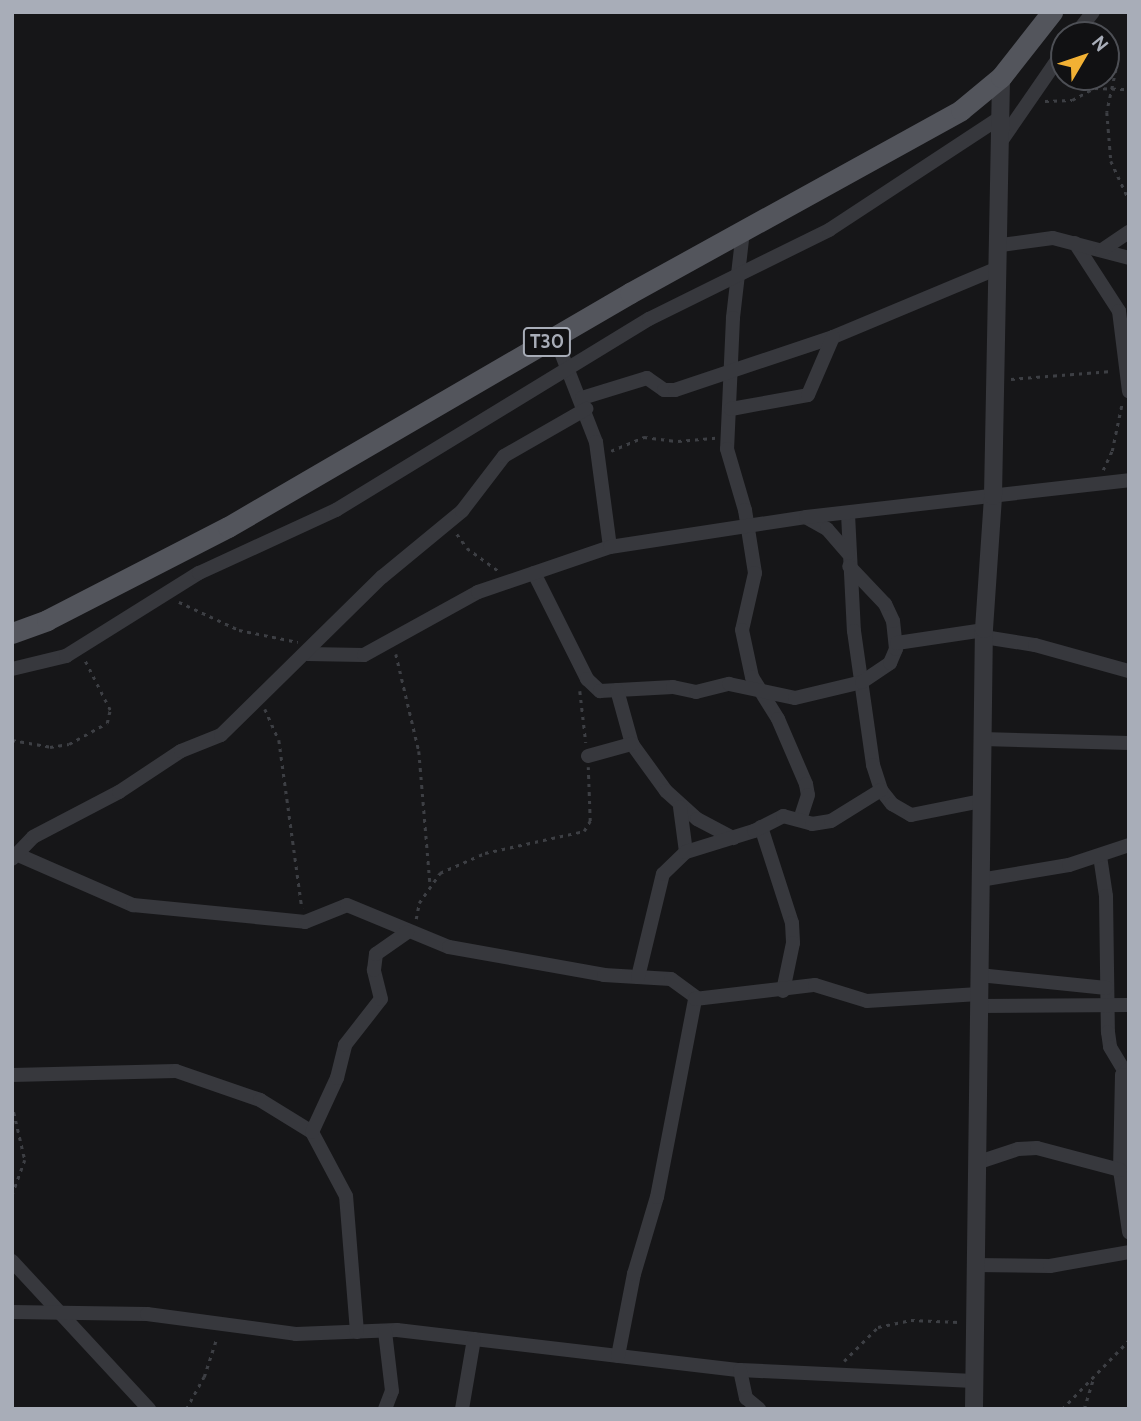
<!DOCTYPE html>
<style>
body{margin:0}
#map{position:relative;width:1141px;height:1421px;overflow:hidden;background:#161618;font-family:Cabin,sans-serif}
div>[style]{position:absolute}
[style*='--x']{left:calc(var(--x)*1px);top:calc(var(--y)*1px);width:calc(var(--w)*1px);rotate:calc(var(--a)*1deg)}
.path>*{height:2.5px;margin-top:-1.25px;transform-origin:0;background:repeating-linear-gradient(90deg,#3d3f44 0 3.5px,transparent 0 8.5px)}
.minor>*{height:14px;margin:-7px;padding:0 7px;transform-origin:7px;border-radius:7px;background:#37383d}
.tertiary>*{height:18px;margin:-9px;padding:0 9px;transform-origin:9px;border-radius:9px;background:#37383d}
.primary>*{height:21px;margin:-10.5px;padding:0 10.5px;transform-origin:10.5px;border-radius:10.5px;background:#53555c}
span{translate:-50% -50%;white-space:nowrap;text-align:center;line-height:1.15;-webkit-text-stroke:5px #111113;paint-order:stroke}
.shield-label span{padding:2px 5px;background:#111113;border:2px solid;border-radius:5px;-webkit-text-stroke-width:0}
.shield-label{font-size:19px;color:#a8adb8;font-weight:700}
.frame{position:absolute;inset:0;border:14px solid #a8adb8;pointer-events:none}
.north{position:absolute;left:1050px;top:21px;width:70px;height:70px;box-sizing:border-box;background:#111113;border:2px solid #4d4f55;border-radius:50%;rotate:51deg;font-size:19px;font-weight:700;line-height:28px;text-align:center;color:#a8adb8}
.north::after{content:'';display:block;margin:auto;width:24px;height:32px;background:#f2b134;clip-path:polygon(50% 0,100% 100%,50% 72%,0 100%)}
</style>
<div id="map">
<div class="path">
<i style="--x:1106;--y:49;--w:17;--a:45"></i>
<i style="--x:1118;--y:61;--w:52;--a:102.2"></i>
<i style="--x:1107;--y:112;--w:49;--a:85.3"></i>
<i style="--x:1111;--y:161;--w:43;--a:65.2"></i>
<i style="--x:1045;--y:101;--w:27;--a:-2"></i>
<i style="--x:1072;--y:100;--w:26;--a:-28"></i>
<i style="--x:1095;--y:88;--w:34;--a:2"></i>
<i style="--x:1011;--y:379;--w:101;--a:-4.5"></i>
<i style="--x:611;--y:451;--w:36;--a:-23"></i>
<i style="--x:644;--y:437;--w:34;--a:7"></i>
<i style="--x:678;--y:441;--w:38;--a:-5"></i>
<i style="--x:1103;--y:470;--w:21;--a:-65"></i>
<i style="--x:1112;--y:451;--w:49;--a:-78.2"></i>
<i style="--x:457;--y:534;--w:17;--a:54"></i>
<i style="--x:467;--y:548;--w:39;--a:36"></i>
<i style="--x:179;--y:602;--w:66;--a:25"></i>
<i style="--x:239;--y:630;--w:60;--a:11.5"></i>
<i style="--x:396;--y:654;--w:100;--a:76.7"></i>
<i style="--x:419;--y:751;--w:131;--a:85.2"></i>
<i style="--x:580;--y:691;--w:52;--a:83.4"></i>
<i style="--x:265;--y:709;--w:34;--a:66"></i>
<i style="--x:279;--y:740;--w:170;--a:82.2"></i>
<i style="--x:12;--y:740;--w:39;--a:10"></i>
<i style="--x:50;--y:747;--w:19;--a:-9"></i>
<i style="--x:69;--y:744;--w:43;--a:-28.9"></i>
<i style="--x:107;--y:723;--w:13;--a:-77"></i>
<i style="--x:110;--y:710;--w:55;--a:-117"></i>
<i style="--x:416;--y:919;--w:16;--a:-79"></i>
<i style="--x:419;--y:903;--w:37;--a:-55"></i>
<i style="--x:440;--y:873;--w:49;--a:-24"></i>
<i style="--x:485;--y:853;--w:101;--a:-12.5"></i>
<i style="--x:584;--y:831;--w:12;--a:-59"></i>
<i style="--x:590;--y:821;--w:54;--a:-92.1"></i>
<i style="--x:12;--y:1104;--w:57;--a:76.9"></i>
<i style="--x:25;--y:1160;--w:38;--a:110"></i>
<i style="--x:844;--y:1361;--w:48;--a:-45"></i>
<i style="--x:878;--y:1327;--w:34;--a:-12"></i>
<i style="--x:911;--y:1320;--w:48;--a:2.4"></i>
<i style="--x:186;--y:1409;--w:37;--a:-61"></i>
<i style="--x:204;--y:1377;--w:42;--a:-72"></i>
<i style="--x:1062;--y:1409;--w:96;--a:-45.8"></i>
<i style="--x:1084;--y:1409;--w:34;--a:-73"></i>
</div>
<div class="minor">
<i style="--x:1075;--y:35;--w:29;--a:-52"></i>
<i style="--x:1002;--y:140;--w:109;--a:-55.4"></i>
<i style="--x:743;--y:231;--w:88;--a:96.6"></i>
<i style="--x:733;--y:318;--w:131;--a:92.6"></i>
<i style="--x:727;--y:449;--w:64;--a:73.6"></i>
<i style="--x:745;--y:510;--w:64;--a:81"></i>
<i style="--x:755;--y:573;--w:58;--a:102.8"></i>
<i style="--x:742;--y:630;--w:48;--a:78"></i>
<i style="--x:752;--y:677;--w:49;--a:58.2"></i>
<i style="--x:778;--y:719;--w:71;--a:66.7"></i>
<i style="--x:806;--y:784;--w:11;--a:80"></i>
<i style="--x:808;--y:795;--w:25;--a:108"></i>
<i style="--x:1075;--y:243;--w:81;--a:57.1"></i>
<i style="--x:1119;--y:311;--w:81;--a:82.9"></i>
<i style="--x:1001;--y:245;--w:52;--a:-7.7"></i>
<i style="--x:1053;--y:238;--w:79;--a:14.7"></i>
<i style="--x:1102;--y:250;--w:32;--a:-34"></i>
<i style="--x:555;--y:337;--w:113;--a:68.7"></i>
<i style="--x:596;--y:442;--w:106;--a:82.4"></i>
<i style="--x:582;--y:398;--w:68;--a:-17.1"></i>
<i style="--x:647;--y:378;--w:21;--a:35"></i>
<i style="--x:664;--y:390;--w:11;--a:0"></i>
<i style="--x:675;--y:390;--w:167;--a:-18.5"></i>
<i style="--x:833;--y:337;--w:179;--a:-22.7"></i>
<i style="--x:731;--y:409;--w:78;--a:-10.3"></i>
<i style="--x:808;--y:395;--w:63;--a:-66.7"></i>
<i style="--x:848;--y:514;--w:117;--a:87.1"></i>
<i style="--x:854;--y:631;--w:135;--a:81.9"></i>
<i style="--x:873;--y:765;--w:26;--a:72"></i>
<i style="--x:881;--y:790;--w:18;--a:52"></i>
<i style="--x:892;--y:804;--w:22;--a:30"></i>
<i style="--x:911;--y:815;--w:71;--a:-11.3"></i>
<i style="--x:807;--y:518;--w:23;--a:29"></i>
<i style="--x:827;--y:529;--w:32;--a:49"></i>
<i style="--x:534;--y:573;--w:119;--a:63.4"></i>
<i style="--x:587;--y:679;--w:18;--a:43"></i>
<i style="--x:600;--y:691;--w:73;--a:-3.1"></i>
<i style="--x:673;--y:687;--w:24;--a:12"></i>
<i style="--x:696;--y:692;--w:34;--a:-14"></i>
<i style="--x:729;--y:684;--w:67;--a:12"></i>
<i style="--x:795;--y:698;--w:69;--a:-13.4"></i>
<i style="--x:862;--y:682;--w:34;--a:-34"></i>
<i style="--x:890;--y:663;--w:15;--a:-67"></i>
<i style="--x:896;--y:649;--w:28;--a:-96"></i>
<i style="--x:893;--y:621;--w:19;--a:-115"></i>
<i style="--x:885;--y:604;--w:52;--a:-133.5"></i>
<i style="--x:984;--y:637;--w:52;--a:8.9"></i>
<i style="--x:1035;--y:645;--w:98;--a:15.5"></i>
<i style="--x:897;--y:643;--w:88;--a:-8.5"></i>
<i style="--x:307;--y:654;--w:57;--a:1"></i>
<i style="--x:364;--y:655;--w:130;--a:-28.9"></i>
<i style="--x:478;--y:592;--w:139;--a:-18.8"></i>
<i style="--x:610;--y:547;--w:198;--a:-8.7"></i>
<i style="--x:806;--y:517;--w:325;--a:-6.5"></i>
<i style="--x:12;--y:669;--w:56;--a:-13.5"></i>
<i style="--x:66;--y:656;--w:157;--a:-32"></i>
<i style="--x:199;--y:573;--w:151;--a:-24.7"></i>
<i style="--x:336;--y:510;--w:367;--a:-31.4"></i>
<i style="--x:649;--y:319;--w:201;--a:-26.3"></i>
<i style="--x:829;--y:230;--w:206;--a:-33.3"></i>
<i style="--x:617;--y:690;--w:56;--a:74.5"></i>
<i style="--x:632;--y:744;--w:58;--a:54.1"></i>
<i style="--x:666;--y:791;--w:42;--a:42.1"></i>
<i style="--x:697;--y:819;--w:41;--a:27.8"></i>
<i style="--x:982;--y:739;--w:147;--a:1.6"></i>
<i style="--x:588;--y:756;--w:46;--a:-15.3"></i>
<i style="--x:680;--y:807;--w:45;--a:82.4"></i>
<i style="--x:761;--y:827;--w:101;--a:72.1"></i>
<i style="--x:792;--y:923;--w:20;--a:87"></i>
<i style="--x:793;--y:943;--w:49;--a:101.8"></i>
<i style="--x:16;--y:854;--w:128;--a:23.6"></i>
<i style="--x:133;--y:905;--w:173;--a:5.6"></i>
<i style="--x:305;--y:922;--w:45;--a:-22"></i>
<i style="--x:347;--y:905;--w:110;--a:22.4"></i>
<i style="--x:449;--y:947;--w:158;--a:10.2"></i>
<i style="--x:604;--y:975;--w:67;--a:3.4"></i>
<i style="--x:671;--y:979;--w:32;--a:36"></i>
<i style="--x:1100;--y:856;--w:40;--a:81.5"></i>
<i style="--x:1106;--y:896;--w:136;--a:89.2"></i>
<i style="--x:1108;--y:1032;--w:15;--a:82"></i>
<i style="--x:1110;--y:1047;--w:27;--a:59"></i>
<i style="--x:12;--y:859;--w:30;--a:-46"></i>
<i style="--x:33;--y:837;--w:97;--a:-27.6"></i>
<i style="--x:119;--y:792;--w:74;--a:-33.5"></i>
<i style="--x:181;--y:751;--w:43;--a:-21.8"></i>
<i style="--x:221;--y:735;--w:226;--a:-44.5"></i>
<i style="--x:382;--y:577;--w:104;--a:-39.5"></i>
<i style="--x:462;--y:511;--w:69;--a:-52.6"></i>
<i style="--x:504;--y:456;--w:95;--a:-29.8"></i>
<i style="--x:980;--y:880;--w:90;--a:-9.6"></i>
<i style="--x:1069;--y:865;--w:63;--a:-18.4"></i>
<i style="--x:979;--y:975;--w:128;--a:5.8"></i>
<i style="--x:638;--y:977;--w:106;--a:-76.4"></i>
<i style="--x:663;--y:874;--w:32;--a:-44"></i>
<i style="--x:686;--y:852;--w:71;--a:-17.2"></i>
<i style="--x:754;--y:831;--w:33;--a:-27"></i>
<i style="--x:783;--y:816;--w:30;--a:15"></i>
<i style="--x:812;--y:824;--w:19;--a:-9"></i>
<i style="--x:831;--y:821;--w:59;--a:-31.8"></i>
<i style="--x:979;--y:1006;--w:150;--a:-0.4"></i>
<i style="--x:1129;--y:1069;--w:9;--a:139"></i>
<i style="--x:1122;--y:1075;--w:95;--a:91.2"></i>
<i style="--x:1120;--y:1170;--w:63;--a:81.7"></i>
<i style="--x:12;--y:1075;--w:164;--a:-1.4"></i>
<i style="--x:176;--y:1071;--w:89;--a:19"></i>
<i style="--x:260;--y:1100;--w:61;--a:31.6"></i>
<i style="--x:976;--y:1163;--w:44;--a:-18.4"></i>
<i style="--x:1018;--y:1149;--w:19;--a:-3"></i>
<i style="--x:1037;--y:1148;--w:86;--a:14.8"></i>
<i style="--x:12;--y:1261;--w:202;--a:47.2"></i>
<i style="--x:975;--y:1265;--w:75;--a:0.8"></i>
<i style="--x:1050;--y:1266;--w:80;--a:-10"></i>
<i style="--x:12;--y:1312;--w:135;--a:0.8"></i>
<i style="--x:147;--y:1314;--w:150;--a:7.6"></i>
<i style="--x:296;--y:1334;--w:101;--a:-2.3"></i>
<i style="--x:397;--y:1330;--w:345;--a:6.7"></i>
<i style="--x:740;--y:1370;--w:234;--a:2.7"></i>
<i style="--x:357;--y:1332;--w:136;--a:-94.6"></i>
<i style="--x:346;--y:1196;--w:72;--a:-118"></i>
<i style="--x:312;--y:1132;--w:60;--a:-65.2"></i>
<i style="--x:337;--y:1078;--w:34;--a:-76"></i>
<i style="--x:345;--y:1045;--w:58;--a:-52"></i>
<i style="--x:381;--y:999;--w:30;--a:-104"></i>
<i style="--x:374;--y:970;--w:16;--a:-83"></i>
<i style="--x:376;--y:954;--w:38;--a:-35"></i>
<i style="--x:618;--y:1356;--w:84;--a:-79"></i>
<i style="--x:634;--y:1274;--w:80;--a:-73.4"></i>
<i style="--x:657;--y:1197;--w:202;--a:-79.1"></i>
<i style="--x:695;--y:999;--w:121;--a:-6.7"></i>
<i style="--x:815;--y:985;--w:54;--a:17.1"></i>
<i style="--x:867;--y:1001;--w:112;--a:-3.6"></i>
<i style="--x:740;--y:1370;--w:29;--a:78"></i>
<i style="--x:746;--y:1398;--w:17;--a:40"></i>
<i style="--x:385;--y:1409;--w:19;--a:-69"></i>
<i style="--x:392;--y:1391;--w:60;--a:-96.7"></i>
<i style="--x:462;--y:1409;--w:71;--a:-80.3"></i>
</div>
<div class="tertiary">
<i style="--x:974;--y:1409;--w:780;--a:-89.27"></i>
<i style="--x:984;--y:629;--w:133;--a:-86.1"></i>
<i style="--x:993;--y:496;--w:419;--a:-88.9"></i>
</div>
<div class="primary">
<i style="--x:12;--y:633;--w:37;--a:-20"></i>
<i style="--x:47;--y:620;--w:203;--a:-27.2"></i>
<i style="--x:228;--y:527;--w:465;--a:-30.2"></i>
<i style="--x:630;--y:293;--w:378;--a:-28.9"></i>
<i style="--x:961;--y:110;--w:52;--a:-39.5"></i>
<i style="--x:1001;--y:77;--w:83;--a:-51.9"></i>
</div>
<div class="shield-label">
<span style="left:547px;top:342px">T30</span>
</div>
<div class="frame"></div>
<div class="north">N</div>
</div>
